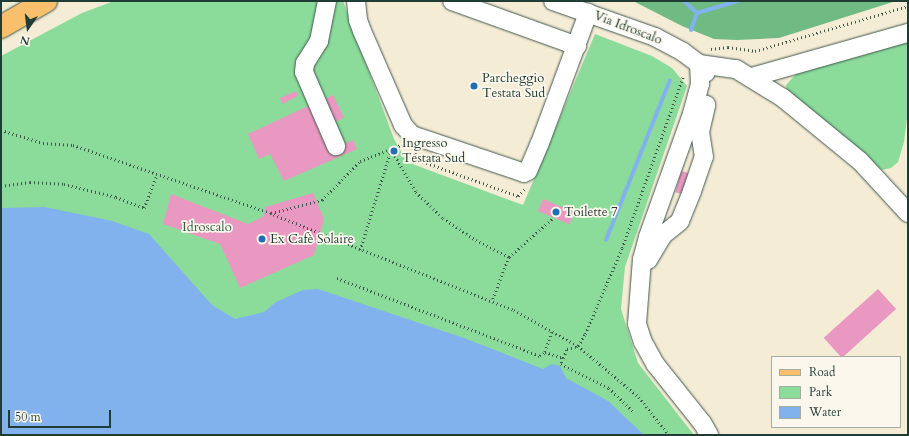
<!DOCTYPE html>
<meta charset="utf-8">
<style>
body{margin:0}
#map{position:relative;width:909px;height:436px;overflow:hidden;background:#f5ecd6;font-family:Cardo,serif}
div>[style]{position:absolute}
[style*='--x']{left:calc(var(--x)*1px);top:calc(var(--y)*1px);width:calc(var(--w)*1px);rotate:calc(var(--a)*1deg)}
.green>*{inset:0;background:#8bdb9b}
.forest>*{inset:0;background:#70bb83}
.water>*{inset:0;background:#82b2ed}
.stream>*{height:4px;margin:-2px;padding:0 2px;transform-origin:2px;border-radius:2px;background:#82b2ed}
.building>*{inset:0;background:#e999c1;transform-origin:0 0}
.path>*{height:2.5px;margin-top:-1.25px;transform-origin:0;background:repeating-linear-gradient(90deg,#3f574c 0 1px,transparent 0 4px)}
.roads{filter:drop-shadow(0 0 1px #3f574c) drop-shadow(0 0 1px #3f574c)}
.minor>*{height:18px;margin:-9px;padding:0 9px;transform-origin:9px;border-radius:9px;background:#fff}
.major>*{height:22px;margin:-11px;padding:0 11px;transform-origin:11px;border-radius:11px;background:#f8bf6c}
.dots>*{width:11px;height:11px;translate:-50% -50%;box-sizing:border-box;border:2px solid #fbf7ec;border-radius:50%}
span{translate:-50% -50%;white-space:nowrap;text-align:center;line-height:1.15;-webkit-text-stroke:3.5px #fbf7ec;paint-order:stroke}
.street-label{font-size:13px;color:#1f3d34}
.poi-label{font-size:13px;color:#1f3d34}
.left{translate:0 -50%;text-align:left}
.park-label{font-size:13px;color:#355d49}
.frame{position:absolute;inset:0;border:2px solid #1f3d34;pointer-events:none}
.legend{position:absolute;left:771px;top:356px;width:130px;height:72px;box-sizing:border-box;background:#fbf7ec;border:1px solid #a3ada2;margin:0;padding:5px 7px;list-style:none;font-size:12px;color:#1f3d34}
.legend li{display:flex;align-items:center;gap:8px;height:20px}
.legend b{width:20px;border:1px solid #a3ada2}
.north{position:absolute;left:8px;top:8px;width:40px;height:40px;-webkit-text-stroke:3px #fbf7ec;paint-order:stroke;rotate:194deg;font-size:11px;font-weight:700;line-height:16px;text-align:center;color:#1f3d34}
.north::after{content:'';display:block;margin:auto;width:14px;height:18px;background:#1f3d34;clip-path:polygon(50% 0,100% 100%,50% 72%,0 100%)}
.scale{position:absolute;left:8px;top:410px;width:103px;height:18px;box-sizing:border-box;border:2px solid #1f3d34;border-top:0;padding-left:5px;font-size:12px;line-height:14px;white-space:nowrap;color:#1f3d34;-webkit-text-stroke:3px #fbf7ec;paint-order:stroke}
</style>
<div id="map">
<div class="green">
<i style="clip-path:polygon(114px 1px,343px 1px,394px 139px,407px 162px,523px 205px,595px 34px,652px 56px,672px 68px,687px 86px,625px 267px,621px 309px,638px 363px,694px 435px,1px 435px,1px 56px,82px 13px)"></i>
<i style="clip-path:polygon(908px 37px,908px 110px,904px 142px,898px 162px,891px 168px,882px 170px,787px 91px,786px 85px,797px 73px)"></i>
</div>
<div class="forest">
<i style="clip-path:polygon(633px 1px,896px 1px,779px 38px,737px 40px,714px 39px,682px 26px)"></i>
</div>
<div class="water">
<i style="clip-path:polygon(45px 207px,112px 221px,149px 234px,212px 305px,235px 319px,264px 312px,276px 302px,303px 290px,318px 289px,464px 338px,543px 369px,551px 364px,560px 366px,566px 378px,608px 401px,644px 435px,1px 435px,1px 208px)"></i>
</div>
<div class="stream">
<i style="--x:684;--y:1;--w:18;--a:43"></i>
<i style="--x:697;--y:13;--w:43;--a:-16.3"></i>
<i style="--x:691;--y:30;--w:18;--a:-71"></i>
<i style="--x:606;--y:240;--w:172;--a:-68.2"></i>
</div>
<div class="building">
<i style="clip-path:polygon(296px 91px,298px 96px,282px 104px,280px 98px)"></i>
<i style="left:333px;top:95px;width:25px;height:13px;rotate:64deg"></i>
<i style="clip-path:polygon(308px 106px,312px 106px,321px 127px,319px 130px,323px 131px,331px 150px,353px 140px,357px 149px,284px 181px,270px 154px,259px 159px,248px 134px)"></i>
<i style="left:681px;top:171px;width:11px;height:22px;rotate:15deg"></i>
<i style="clip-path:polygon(313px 193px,324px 219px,314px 255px,240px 288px,220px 244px,163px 224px,171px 194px,248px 224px,264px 216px,265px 207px)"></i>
<i style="left:543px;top:199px;width:34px;height:13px;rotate:23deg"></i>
<i style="left:878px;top:289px;width:27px;height:73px;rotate:48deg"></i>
</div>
<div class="path">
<i style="--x:711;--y:49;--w:17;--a:-7"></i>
<i style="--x:728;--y:47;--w:27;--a:8"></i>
<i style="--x:755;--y:51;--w:159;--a:-16.4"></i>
<i style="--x:1;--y:130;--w:44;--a:17.2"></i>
<i style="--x:43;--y:143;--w:30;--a:4"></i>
<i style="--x:73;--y:145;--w:208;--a:19"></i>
<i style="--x:270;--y:213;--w:263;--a:21.7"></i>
<i style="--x:514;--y:310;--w:73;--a:29.4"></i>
<i style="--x:578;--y:346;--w:80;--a:39.9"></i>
<i style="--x:639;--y:397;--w:48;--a:51.7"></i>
<i style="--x:415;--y:153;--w:8;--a:60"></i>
<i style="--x:419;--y:160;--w:105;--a:20"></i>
<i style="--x:518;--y:196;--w:11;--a:-45"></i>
<i style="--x:1;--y:186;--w:29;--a:-8"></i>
<i style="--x:30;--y:182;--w:34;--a:3"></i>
<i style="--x:64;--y:184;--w:54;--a:14"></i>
<i style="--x:116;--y:197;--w:30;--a:21"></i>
<i style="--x:144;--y:208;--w:36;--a:-69"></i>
<i style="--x:271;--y:213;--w:53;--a:-14.3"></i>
<i style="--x:322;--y:200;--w:54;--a:-45.7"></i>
<i style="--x:360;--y:161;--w:33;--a:-21"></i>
<i style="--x:391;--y:149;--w:50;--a:59.8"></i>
<i style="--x:416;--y:192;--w:37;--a:44"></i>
<i style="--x:443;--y:218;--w:40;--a:34"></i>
<i style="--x:476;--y:240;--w:37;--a:27"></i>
<i style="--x:509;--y:257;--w:48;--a:110.7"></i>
<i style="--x:360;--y:250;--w:106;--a:-72.9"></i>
<i style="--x:391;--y:149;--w:11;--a:-22"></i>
<i style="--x:509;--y:257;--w:59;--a:-41.6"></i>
<i style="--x:337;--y:278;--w:217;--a:21"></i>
<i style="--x:540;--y:356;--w:6;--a:-39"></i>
<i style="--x:552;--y:332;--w:21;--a:109"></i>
<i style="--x:545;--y:352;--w:19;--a:18"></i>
<i style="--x:563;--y:358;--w:10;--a:-66"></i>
<i style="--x:567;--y:349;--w:11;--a:-15"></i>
<i style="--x:578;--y:346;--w:14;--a:-60"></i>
<i style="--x:585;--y:334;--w:94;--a:-66.7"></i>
<i style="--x:622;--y:248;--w:182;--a:-70.4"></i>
<i style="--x:563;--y:358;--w:6;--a:108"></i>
<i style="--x:561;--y:364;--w:54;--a:26.6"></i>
<i style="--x:609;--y:388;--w:36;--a:44"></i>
</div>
<div class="roads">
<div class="minor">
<i style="--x:327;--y:1;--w:41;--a:101.3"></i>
<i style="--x:319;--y:41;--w:26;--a:122"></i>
<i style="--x:305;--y:63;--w:9;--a:96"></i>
<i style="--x:304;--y:72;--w:81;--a:66.6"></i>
<i style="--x:356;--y:1;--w:19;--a:84"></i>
<i style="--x:358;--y:20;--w:12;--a:70"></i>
<i style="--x:362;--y:31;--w:103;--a:66.4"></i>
<i style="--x:403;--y:125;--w:13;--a:48"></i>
<i style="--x:412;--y:135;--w:118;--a:18.7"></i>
<i style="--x:524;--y:173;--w:4;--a:-27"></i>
<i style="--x:528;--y:171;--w:30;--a:-67"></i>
<i style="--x:540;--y:143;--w:139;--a:-69.7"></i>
<i style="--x:452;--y:1;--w:133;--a:19.8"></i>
<i style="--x:553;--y:1;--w:108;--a:19.4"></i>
<i style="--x:655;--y:37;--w:32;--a:28"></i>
<i style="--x:683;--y:52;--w:20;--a:37"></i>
<i style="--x:699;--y:64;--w:11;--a:52"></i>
<i style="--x:699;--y:64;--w:20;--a:87"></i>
<i style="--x:700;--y:84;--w:31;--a:105"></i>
<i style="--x:692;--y:114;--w:131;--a:109.7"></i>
<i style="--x:648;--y:237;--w:23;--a:105"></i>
<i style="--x:642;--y:259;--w:65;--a:94.4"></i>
<i style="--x:637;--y:324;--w:19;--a:72"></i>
<i style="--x:643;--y:342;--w:26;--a:61"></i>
<i style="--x:656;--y:365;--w:75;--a:51.5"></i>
<i style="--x:703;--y:424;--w:13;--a:61"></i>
<i style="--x:699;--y:64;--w:37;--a:8"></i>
<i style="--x:736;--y:69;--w:55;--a:31.7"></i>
<i style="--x:783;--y:98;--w:99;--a:39.3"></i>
<i style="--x:860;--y:161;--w:71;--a:47.3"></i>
<i style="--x:752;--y:77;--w:162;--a:-15.8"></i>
<i style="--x:648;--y:260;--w:29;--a:-59"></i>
<i style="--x:663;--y:235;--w:22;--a:-39"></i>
<i style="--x:680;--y:221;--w:32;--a:-68"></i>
<i style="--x:692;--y:191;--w:36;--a:-71"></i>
<i style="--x:704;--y:157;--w:25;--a:-99"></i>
<i style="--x:700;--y:132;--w:28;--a:-77"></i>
</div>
<div class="major">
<i style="--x:1;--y:27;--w:52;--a:-30"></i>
</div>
</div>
<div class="dots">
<i style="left:474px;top:86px;background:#1f6fb2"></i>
<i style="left:394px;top:151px;background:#1f6fb2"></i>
<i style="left:556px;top:212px;background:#1f6fb2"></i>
<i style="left:262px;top:239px;background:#1f6fb2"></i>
</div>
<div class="street-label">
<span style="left:628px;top:28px;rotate:21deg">Via Idroscalo</span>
</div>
<div class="poi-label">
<span class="left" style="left:482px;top:86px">Parcheggio<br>Testata Sud</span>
<span class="left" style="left:402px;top:151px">Ingresso<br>Testata Sud</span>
<span class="left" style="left:564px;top:212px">Toilette 7</span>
<span class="left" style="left:270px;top:239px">Ex Cafè Solaire</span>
</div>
<div class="park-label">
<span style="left:207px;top:227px">Idroscalo</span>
</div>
<div class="frame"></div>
<ul class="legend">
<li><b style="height:5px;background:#f8bf6c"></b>Road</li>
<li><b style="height:11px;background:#8bdb9b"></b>Park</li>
<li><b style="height:11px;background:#82b2ed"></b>Water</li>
</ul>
<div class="north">N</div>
<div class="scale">50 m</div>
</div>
